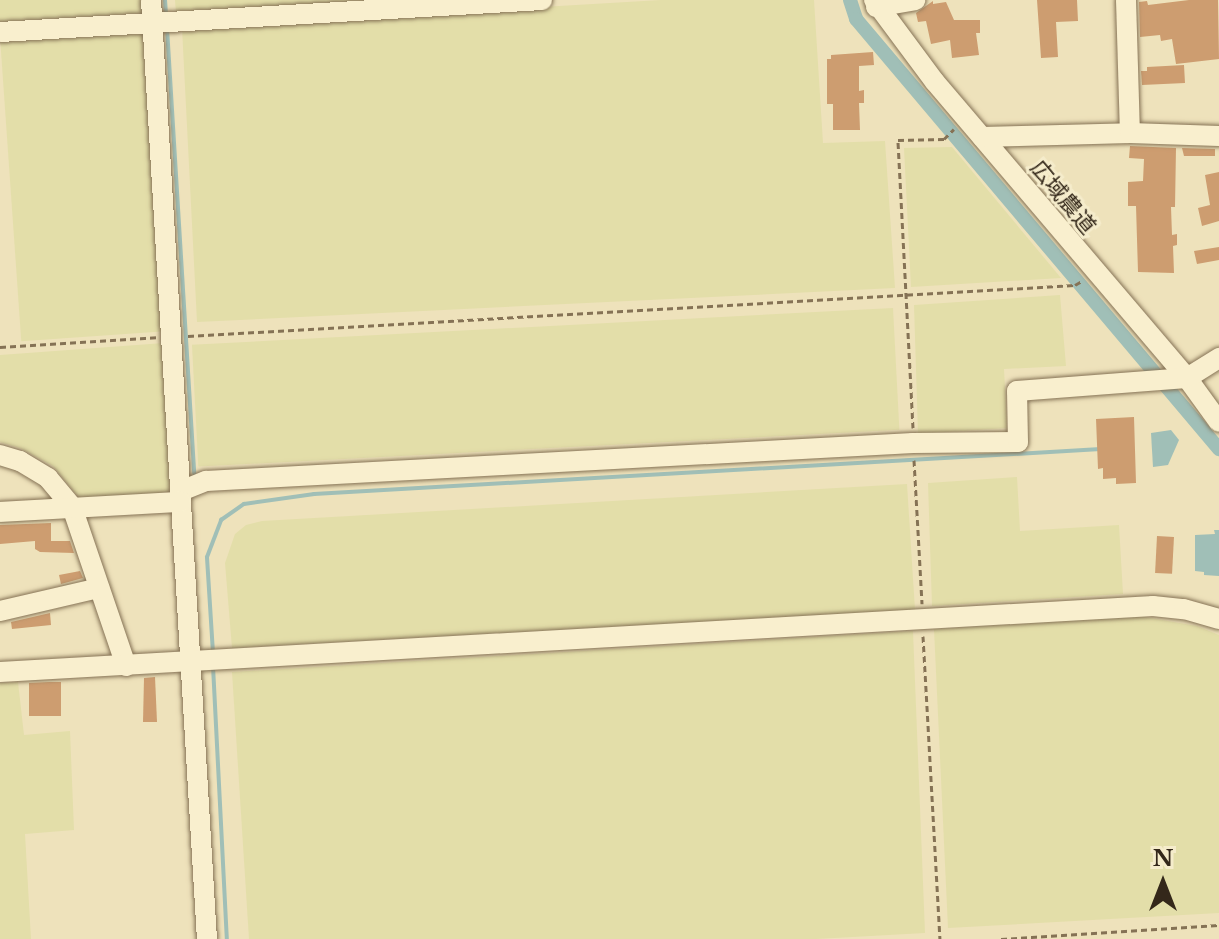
<!DOCTYPE html>
<meta charset="utf-8">
<style>
body{margin:0}
#map{position:relative;width:1219px;height:939px;overflow:hidden;background:#eee2bb;font-family:"Libre Baskerville","Noto Sans JP",serif}
div>[style]{position:absolute}
[style*='--x']{left:calc(var(--x)*1px);top:calc(var(--y)*1px);width:calc(var(--w)*1px);rotate:calc(var(--a)*1deg)}
.farmland>*{inset:0;background:#e3dea9;transform-origin:0 0}
.water>*{inset:0;background:#a0bfb7}
.stream>*{height:4px;margin:-2px;padding:0 2px;transform-origin:2px;border-radius:2px;background:#a0bfb7}
.canal>*{height:14px;margin:-7px;padding:0 7px;transform-origin:7px;border-radius:7px;background:#a0bfb7}
.building>*{inset:0;background:#cd9d70;transform-origin:0 0}
.path>*{height:3px;margin-top:-1.5px;transform-origin:0;background:repeating-linear-gradient(90deg,#857255 0 6px,transparent 0 10px)}
.roads{filter:drop-shadow(0 0 2px #857255) drop-shadow(0 0 2px #857255)}
.minor>*{height:20px;margin:-10px;padding:0 10px;transform-origin:10px;border-radius:10px;background:#f9efce}
span{translate:-50% -50%;white-space:nowrap;text-align:center;line-height:1.15;-webkit-text-stroke:6px #f5eccb;paint-order:stroke}
.street-label{font-size:22px;color:#34281a}
.north{position:absolute;left:1123px;top:843px;width:80px;height:80px;-webkit-text-stroke:6px #f5eccb;paint-order:stroke;rotate:0deg;font-size:22px;font-weight:700;line-height:32px;text-align:center;color:#34281a}
.north::after{content:'';display:block;margin:auto;width:28px;height:36px;background:#34281a;clip-path:polygon(50% 0,100% 100%,50% 72%,0 100%)}
</style>
<div id="map">
<div class="farmland">
<i style="clip-path:polygon(0 0,144px 0,145px 13px,0 22px)"></i>
<i style="clip-path:polygon(175px 0,375px 0,176px 13px)"></i>
<i style="clip-path:polygon(661px 0,814px 0,823px 143px,885px 141px,895px 288px,197px 322px,182px 28px)"></i>
<i style="left:144px;top:32px;width:300px;height:144px;rotate:86deg"></i>
<i style="clip-path:polygon(952px 147px,1061px 278px,911px 287px,904px 148px)"></i>
<i style="clip-path:polygon(1060px 295px,1066px 366px,1004px 369px,1007px 428px,918px 434px,914px 305px)"></i>
<i style="left:893px;top:308px;width:122px;height:702px;rotate:87deg"></i>
<i style="clip-path:polygon(164px 343px,173px 493px,79px 498px,53px 466px,20px 448px,0 442px,0 355px)"></i>
<i style="clip-path:polygon(1017px 477px,1020px 531px,1119px 525px,1123px 594px,932px 606px,928px 483px)"></i>
<i style="clip-path:polygon(907px 484px,915px 610px,232px 648px,225px 563px,235px 534px,246px 525px,262px 521px)"></i>
<i style="clip-path:polygon(1139px 616px,1197px 626px,1219px 635px,1219px 913px,948px 928px,934px 629px)"></i>
<i style="clip-path:polygon(913px 631px,925px 933px,816px 939px,249px 939px,232px 672px)"></i>
<i style="clip-path:polygon(18px 682px,24px 735px,70px 731px,74px 830px,25px 834px,31px 939px,0 939px,0 683px)"></i>
</div>
<div class="water">
<i style="clip-path:polygon(1171px 430px,1179px 440px,1168px 465px,1153px 467px,1151px 433px)"></i>
<i style="clip-path:polygon(1214px 530px,1219px 530px,1219px 576px,1204px 575px,1204px 572px,1195px 571px,1195px 535px,1215px 534px)"></i>
</div>
<div class="stream">
<i style="--x:165;--y:0;--w:15;--a:86"></i>
<i style="--x:167;--y:28;--w:446;--a:86.5"></i>
<i style="--x:213;--y:653;--w:96;--a:-93.6"></i>
<i style="--x:207;--y:557;--w:40;--a:-69"></i>
<i style="--x:221;--y:520;--w:28;--a:-35"></i>
<i style="--x:244;--y:504;--w:71;--a:-8.1"></i>
<i style="--x:314;--y:494;--w:788;--a:-3.27"></i>
<i style="--x:213;--y:666;--w:273;--a:87.1"></i>
</div>
<div class="canal">
<i style="--x:850;--y:0;--w:20;--a:72"></i>
<i style="--x:856;--y:19;--w:563;--a:49.83"></i>
</div>
<div class="building">
<i style="clip-path:polygon(1037px 0,1077px 0,1078px 21px,1056px 22px,1058px 57px,1041px 58px)"></i>
<i style="clip-path:polygon(1189px 0,1218px 0,1219px 59px,1176px 64px,1172px 39px,1161px 41px,1160px 35px,1140px 37px,1139px 2px,1147px 1px,1148px 5px)"></i>
<i style="clip-path:polygon(933px 1px,933px 4px,946px 2px,954px 20px,980px 20px,980px 33px,976px 33px,979px 55px,952px 58px,950px 40px,931px 44px,926px 21px,918px 22px,916px 13px)"></i>
<i style="clip-path:polygon(873px 52px,874px 65px,859px 66px,859px 91px,864px 90px,864px 103px,859px 103px,860px 130px,833px 130px,833px 104px,827px 104px,827px 59px,831px 59px,831px 55px)"></i>
<i style="clip-path:polygon(1184px 65px,1185px 83px,1142px 85px,1141px 71px,1147px 71px,1147px 67px)"></i>
<i style="clip-path:polygon(1130px 146px,1176px 148px,1175px 207px,1171px 207px,1172px 235px,1177px 234px,1177px 245px,1173px 246px,1174px 273px,1138px 272px,1136px 206px,1128px 206px,1128px 182px,1143px 181px,1144px 159px,1129px 158px)"></i>
<i style="clip-path:polygon(1182px 148px,1215px 149px,1215px 156px,1184px 156px)"></i>
<i style="clip-path:polygon(1219px 172px,1219px 221px,1202px 226px,1198px 208px,1210px 205px,1205px 175px)"></i>
<i style="clip-path:polygon(1219px 247px,1219px 260px,1197px 264px,1194px 251px)"></i>
<i style="clip-path:polygon(1134px 417px,1136px 483px,1116px 484px,1116px 478px,1103px 479px,1103px 468px,1098px 469px,1096px 419px)"></i>
<i style="clip-path:polygon(51px 523px,51px 541px,70px 541px,74px 553px,40px 552px,35px 549px,35px 541px,0 544px,0 525px)"></i>
<i style="left:1157px;top:536px;width:17px;height:37px;rotate:3deg"></i>
<i style="clip-path:polygon(80px 571px,83px 578px,61px 584px,59px 575px)"></i>
<i style="clip-path:polygon(50px 613px,51px 625px,12px 629px,11px 622px)"></i>
<i style="clip-path:polygon(155px 677px,157px 722px,143px 722px,144px 678px)"></i>
<i style="clip-path:polygon(49px 682px,61px 682px,61px 716px,29px 716px,29px 683px)"></i>
</div>
<div class="path">
<i style="--x:188;--y:336;--w:888;--a:-3.29"></i>
<i style="--x:1075;--y:285;--w:8;--a:-30"></i>
<i style="--x:0;--y:347;--w:157;--a:-3.6"></i>
<i style="--x:913;--y:428;--w:288;--a:-93"></i>
<i style="--x:898;--y:140;--w:46;--a:-1.2"></i>
<i style="--x:944;--y:139;--w:14;--a:-45"></i>
<i style="--x:914;--y:460;--w:144;--a:86.8"></i>
<i style="--x:923;--y:636;--w:303;--a:86.8"></i>
<i style="--x:1001;--y:939;--w:218;--a:-3.7"></i>
</div>
<div class="roads">
<div class="minor">
<i style="--x:151;--y:0;--w:941;--a:86.59"></i>
<i style="--x:874;--y:0;--w:102;--a:53.4"></i>
<i style="--x:935;--y:82;--w:389;--a:49.6"></i>
<i style="--x:1187;--y:378;--w:54;--a:54"></i>
<i style="--x:1126;--y:0;--w:133;--a:88.3"></i>
<i style="--x:876;--y:7;--w:40;--a:-10"></i>
<i style="--x:0;--y:32;--w:543;--a:-3.38"></i>
<i style="--x:982;--y:137;--w:148;--a:-1.5"></i>
<i style="--x:1130;--y:133;--w:89;--a:1.9"></i>
<i style="--x:0;--y:455;--w:21;--a:17"></i>
<i style="--x:20;--y:461;--w:33;--a:31"></i>
<i style="--x:48;--y:478;--w:38;--a:50"></i>
<i style="--x:72;--y:507;--w:168;--a:71.2"></i>
<i style="--x:181;--y:491;--w:27;--a:-22"></i>
<i style="--x:206;--y:481;--w:708;--a:-3.08"></i>
<i style="--x:913;--y:443;--w:105;--a:-0.5"></i>
<i style="--x:1018;--y:442;--w:51;--a:-91.1"></i>
<i style="--x:1017;--y:391;--w:170;--a:-4.4"></i>
<i style="--x:1187;--y:378;--w:38;--a:-32"></i>
<i style="--x:0;--y:512;--w:181;--a:-3.2"></i>
<i style="--x:0;--y:611;--w:102;--a:-13.1"></i>
<i style="--x:0;--y:672;--w:1155;--a:-3.28"></i>
<i style="--x:1153;--y:606;--w:31;--a:6"></i>
<i style="--x:1184;--y:609;--w:36;--a:16"></i>
</div>
</div>
<div class="street-label">
<span style="left:1063px;top:197px;rotate:50deg">広域農道</span>
</div>
<div class="north">N</div>
</div>
